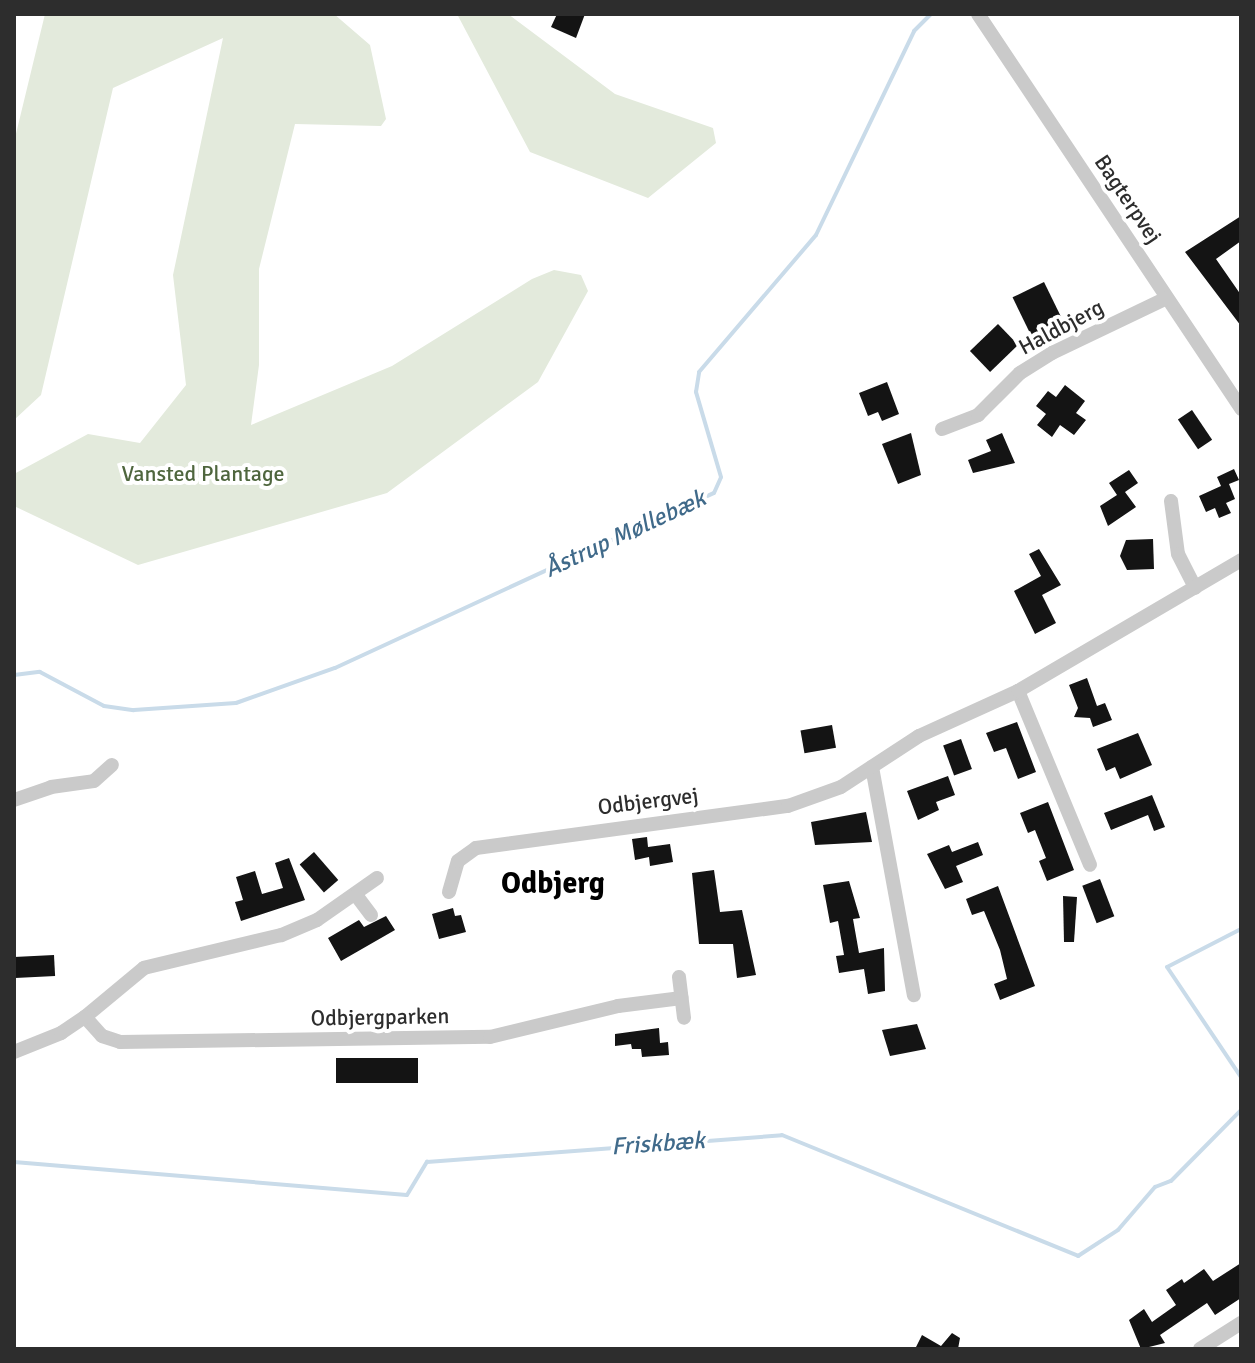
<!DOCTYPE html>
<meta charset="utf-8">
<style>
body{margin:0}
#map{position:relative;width:1255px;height:1363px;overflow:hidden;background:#fff;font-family:Signika,sans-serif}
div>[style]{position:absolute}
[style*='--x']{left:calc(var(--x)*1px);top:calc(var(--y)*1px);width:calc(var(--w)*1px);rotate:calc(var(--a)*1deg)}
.green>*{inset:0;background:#e3eadc}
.stream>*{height:4px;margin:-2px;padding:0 2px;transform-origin:2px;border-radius:2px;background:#c9dbe9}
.building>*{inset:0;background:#141414;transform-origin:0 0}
.street>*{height:14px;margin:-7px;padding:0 7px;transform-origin:7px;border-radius:7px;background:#cacaca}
span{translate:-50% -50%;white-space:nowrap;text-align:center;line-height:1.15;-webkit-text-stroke:8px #fff;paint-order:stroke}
.street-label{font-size:22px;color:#2d2d2d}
.park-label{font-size:22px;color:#4f663e}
.water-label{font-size:24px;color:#406a8a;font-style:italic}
.district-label{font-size:30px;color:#000;font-weight:700}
.frame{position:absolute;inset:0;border:16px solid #2d2d2d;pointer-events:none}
</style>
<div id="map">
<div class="green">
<i style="clip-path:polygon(45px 14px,334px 14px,370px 45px,386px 119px,381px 126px,295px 124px,259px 269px,259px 365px,251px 425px,392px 366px,532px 279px,554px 270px,581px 275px,588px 291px,538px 382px,387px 493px,138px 565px,14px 506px,14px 474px,88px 434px,140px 443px,186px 385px,173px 275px,223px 38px,113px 88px,41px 395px,14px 420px,14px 142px)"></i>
<i style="clip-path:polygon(457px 14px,508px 14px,615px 94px,713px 128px,716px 143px,648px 198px,530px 152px)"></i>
</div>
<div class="stream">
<i style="--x:14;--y:675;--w:26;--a:-7"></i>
<i style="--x:40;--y:672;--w:72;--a:28"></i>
<i style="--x:104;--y:706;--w:30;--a:8"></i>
<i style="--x:134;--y:710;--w:102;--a:-3.9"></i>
<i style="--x:236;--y:703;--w:105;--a:-19.5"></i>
<i style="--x:335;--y:668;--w:417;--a:-24.8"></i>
<i style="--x:714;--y:493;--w:17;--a:-66"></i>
<i style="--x:721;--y:477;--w:89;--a:-106.4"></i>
<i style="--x:696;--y:392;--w:20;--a:-81"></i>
<i style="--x:699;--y:372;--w:180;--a:-49.5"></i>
<i style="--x:816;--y:235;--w:226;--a:-64.3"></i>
<i style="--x:914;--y:31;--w:24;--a:-45"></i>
<i style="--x:1241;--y:929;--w:83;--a:152.8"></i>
<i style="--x:1167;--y:967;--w:133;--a:56.1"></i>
<i style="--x:14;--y:1162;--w:394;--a:4.8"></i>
<i style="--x:407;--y:1195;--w:39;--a:-59"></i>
<i style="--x:427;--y:1162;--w:356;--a:-4.3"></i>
<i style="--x:782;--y:1135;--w:320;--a:22.2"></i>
<i style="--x:1078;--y:1256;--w:48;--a:-33"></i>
<i style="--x:1118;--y:1230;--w:57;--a:-49.3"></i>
<i style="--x:1155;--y:1187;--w:17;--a:-21"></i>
<i style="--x:1171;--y:1181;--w:100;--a:-45.4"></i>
</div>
<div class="building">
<i style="clip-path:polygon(557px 14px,585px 14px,576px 38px,551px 27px)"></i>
<i style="clip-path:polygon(1241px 216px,1241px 241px,1216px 259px,1241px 295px,1241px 326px,1185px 252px)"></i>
<i style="left:1044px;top:282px;width:46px;height:35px;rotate:64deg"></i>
<i style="left:998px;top:324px;width:29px;height:39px;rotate:46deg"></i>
<i style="clip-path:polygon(887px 382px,899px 414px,882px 421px,878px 412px,868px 416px,859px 393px)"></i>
<i style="clip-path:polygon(1065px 385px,1085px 401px,1076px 413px,1086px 420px,1074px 435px,1060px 425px,1052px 437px,1037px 425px,1046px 414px,1036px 406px,1048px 391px,1056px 397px)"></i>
<i style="left:1192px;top:410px;width:36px;height:17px;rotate:56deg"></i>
<i style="clip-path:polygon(911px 433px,921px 475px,898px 484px,882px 444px)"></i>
<i style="clip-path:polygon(1002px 433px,1015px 463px,973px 473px,968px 460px,991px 451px,986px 440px)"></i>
<i style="clip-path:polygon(1234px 469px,1239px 480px,1229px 484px,1235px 499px,1226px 503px,1231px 513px,1219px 518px,1215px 508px,1206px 512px,1199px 496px,1221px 486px,1217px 477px)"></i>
<i style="clip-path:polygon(1129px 470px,1138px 483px,1125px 492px,1136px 507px,1108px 526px,1100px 506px,1117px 495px,1109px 483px)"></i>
<i style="clip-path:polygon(1153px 539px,1154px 569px,1127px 570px,1120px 556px,1126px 540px)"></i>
<i style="clip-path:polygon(1039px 549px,1061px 585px,1042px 595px,1056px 623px,1035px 634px,1014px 591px,1041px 576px,1029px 554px)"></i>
<i style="clip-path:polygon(1087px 678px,1097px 706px,1105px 703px,1112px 720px,1093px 727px,1090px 718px,1074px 717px,1078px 708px,1069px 685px)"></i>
<i style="clip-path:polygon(1017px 722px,1036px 772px,1018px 779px,1006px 748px,994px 752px,986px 733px)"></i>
<i style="left:832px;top:725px;width:23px;height:32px;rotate:80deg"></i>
<i style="clip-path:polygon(1138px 733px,1152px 765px,1120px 779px,1115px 767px,1106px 771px,1097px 749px)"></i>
<i style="left:961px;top:739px;width:32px;height:19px;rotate:70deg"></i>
<i style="clip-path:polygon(948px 776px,955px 795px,936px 802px,939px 810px,918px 820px,907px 791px)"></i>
<i style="clip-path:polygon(1152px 795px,1165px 827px,1154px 831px,1148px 815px,1111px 830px,1104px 813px)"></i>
<i style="clip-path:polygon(1048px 802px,1074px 870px,1047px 881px,1039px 861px,1046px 858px,1035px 830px,1028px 833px,1020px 813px)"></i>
<i style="clip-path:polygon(866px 812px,872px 842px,815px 845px,811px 822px)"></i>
<i style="clip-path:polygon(647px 837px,648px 847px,670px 844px,673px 862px,650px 866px,649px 857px,635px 860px,632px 839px)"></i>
<i style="clip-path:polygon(978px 842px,983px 855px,956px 866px,963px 882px,945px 889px,927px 854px,949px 845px,952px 852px)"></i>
<i style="left:314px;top:852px;width:37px;height:19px;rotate:49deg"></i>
<i style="clip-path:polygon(289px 858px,305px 900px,241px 921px,235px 902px,243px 900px,236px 877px,255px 871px,262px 894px,283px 888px,275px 863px)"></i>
<i style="clip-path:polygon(714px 870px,720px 912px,742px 910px,756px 975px,737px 978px,733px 944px,699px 944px,692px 873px)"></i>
<i style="left:1100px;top:879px;width:40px;height:19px;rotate:69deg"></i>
<i style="clip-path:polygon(849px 881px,860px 918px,853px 919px,859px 953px,884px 948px,885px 991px,868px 994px,864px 969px,839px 973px,836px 956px,844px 955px,838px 921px,830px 923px,823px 885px)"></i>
<i style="clip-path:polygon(998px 886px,1035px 986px,1000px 1000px,994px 984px,1007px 979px,1000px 950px,984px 911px,972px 915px,966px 899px)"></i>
<i style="clip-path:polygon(1063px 896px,1077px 897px,1074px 942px,1064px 942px)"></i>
<i style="clip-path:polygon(453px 908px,455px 916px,461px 915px,466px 932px,439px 939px,432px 914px)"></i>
<i style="clip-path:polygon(386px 916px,395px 930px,341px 961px,328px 938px,359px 920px,364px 927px)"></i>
<i style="left:54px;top:955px;width:21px;height:40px;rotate:87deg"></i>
<i style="clip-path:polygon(917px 1024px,926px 1049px,890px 1056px,882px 1030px)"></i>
<i style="clip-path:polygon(659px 1028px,660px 1043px,668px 1042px,669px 1055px,642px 1057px,641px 1049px,632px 1049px,631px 1044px,615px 1046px,615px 1034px)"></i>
<i style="left:336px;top:1058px;width:82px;height:25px"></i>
<i style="clip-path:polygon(1241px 1263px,1241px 1298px,1215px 1315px,1207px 1303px,1160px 1335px,1165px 1343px,1141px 1349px,1129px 1320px,1144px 1309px,1152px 1322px,1176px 1305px,1166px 1290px,1182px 1279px,1184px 1283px,1204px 1269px,1213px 1281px)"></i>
<i style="clip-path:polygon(952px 1333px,960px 1338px,958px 1349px,915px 1349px,922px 1335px,941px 1346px)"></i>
</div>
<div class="street">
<i style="--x:978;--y:14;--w:475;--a:56.3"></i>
<i style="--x:942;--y:429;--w:39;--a:-21"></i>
<i style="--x:978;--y:415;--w:59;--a:-45"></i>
<i style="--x:1020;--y:373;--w:38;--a:-32"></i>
<i style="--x:1052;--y:353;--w:127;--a:-25.6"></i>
<i style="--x:1171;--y:501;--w:53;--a:82.5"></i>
<i style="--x:1178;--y:554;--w:38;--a:63"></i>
<i style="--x:1018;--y:691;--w:188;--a:67.5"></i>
<i style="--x:872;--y:767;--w:232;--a:79.6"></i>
<i style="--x:14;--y:800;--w:39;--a:-19"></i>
<i style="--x:51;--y:787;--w:43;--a:-7.9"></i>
<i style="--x:94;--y:781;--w:24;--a:-42"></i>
<i style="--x:377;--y:878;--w:73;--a:145"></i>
<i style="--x:317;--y:920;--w:39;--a:157"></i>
<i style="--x:281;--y:935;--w:141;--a:166.5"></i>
<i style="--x:144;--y:968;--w:77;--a:140.3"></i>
<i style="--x:85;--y:1017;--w:25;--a:48"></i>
<i style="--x:102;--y:1036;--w:19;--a:18"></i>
<i style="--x:120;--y:1042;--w:370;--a:-0.8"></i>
<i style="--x:490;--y:1037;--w:132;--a:-13.6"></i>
<i style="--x:618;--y:1006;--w:64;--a:-7.2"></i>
<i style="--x:449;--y:892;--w:32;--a:-74"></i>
<i style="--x:458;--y:861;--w:22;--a:-36"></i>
<i style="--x:476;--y:848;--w:315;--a:-7.7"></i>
<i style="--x:788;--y:806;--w:56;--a:-19.7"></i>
<i style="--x:841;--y:787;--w:93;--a:-33.2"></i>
<i style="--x:919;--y:736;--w:109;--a:-24.4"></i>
<i style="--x:1018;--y:691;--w:259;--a:-30.4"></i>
<i style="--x:356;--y:895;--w:25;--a:53"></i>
<i style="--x:679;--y:977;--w:41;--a:83"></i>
<i style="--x:14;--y:1052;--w:51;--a:-22"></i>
<i style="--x:61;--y:1033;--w:29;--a:-34"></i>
<i style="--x:1200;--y:1349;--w:49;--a:-32.4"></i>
</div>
<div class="street-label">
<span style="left:1128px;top:199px;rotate:56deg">Bagterpvej</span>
<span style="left:1061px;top:327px;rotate:-28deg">Haldbjerg</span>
<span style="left:648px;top:801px;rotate:-7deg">Odbjergvej</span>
<span style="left:380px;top:1017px;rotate:-1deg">Odbjergparken</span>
</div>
<div class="park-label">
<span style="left:203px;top:474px">Vansted Plantage</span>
</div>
<div class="water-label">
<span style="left:625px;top:534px;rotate:-25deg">Åstrup Møllebæk</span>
<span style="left:658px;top:1144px;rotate:-4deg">Friskbæk</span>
</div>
<div class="district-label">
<span style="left:553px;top:884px">Odbjerg</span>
</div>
<div class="frame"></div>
</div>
